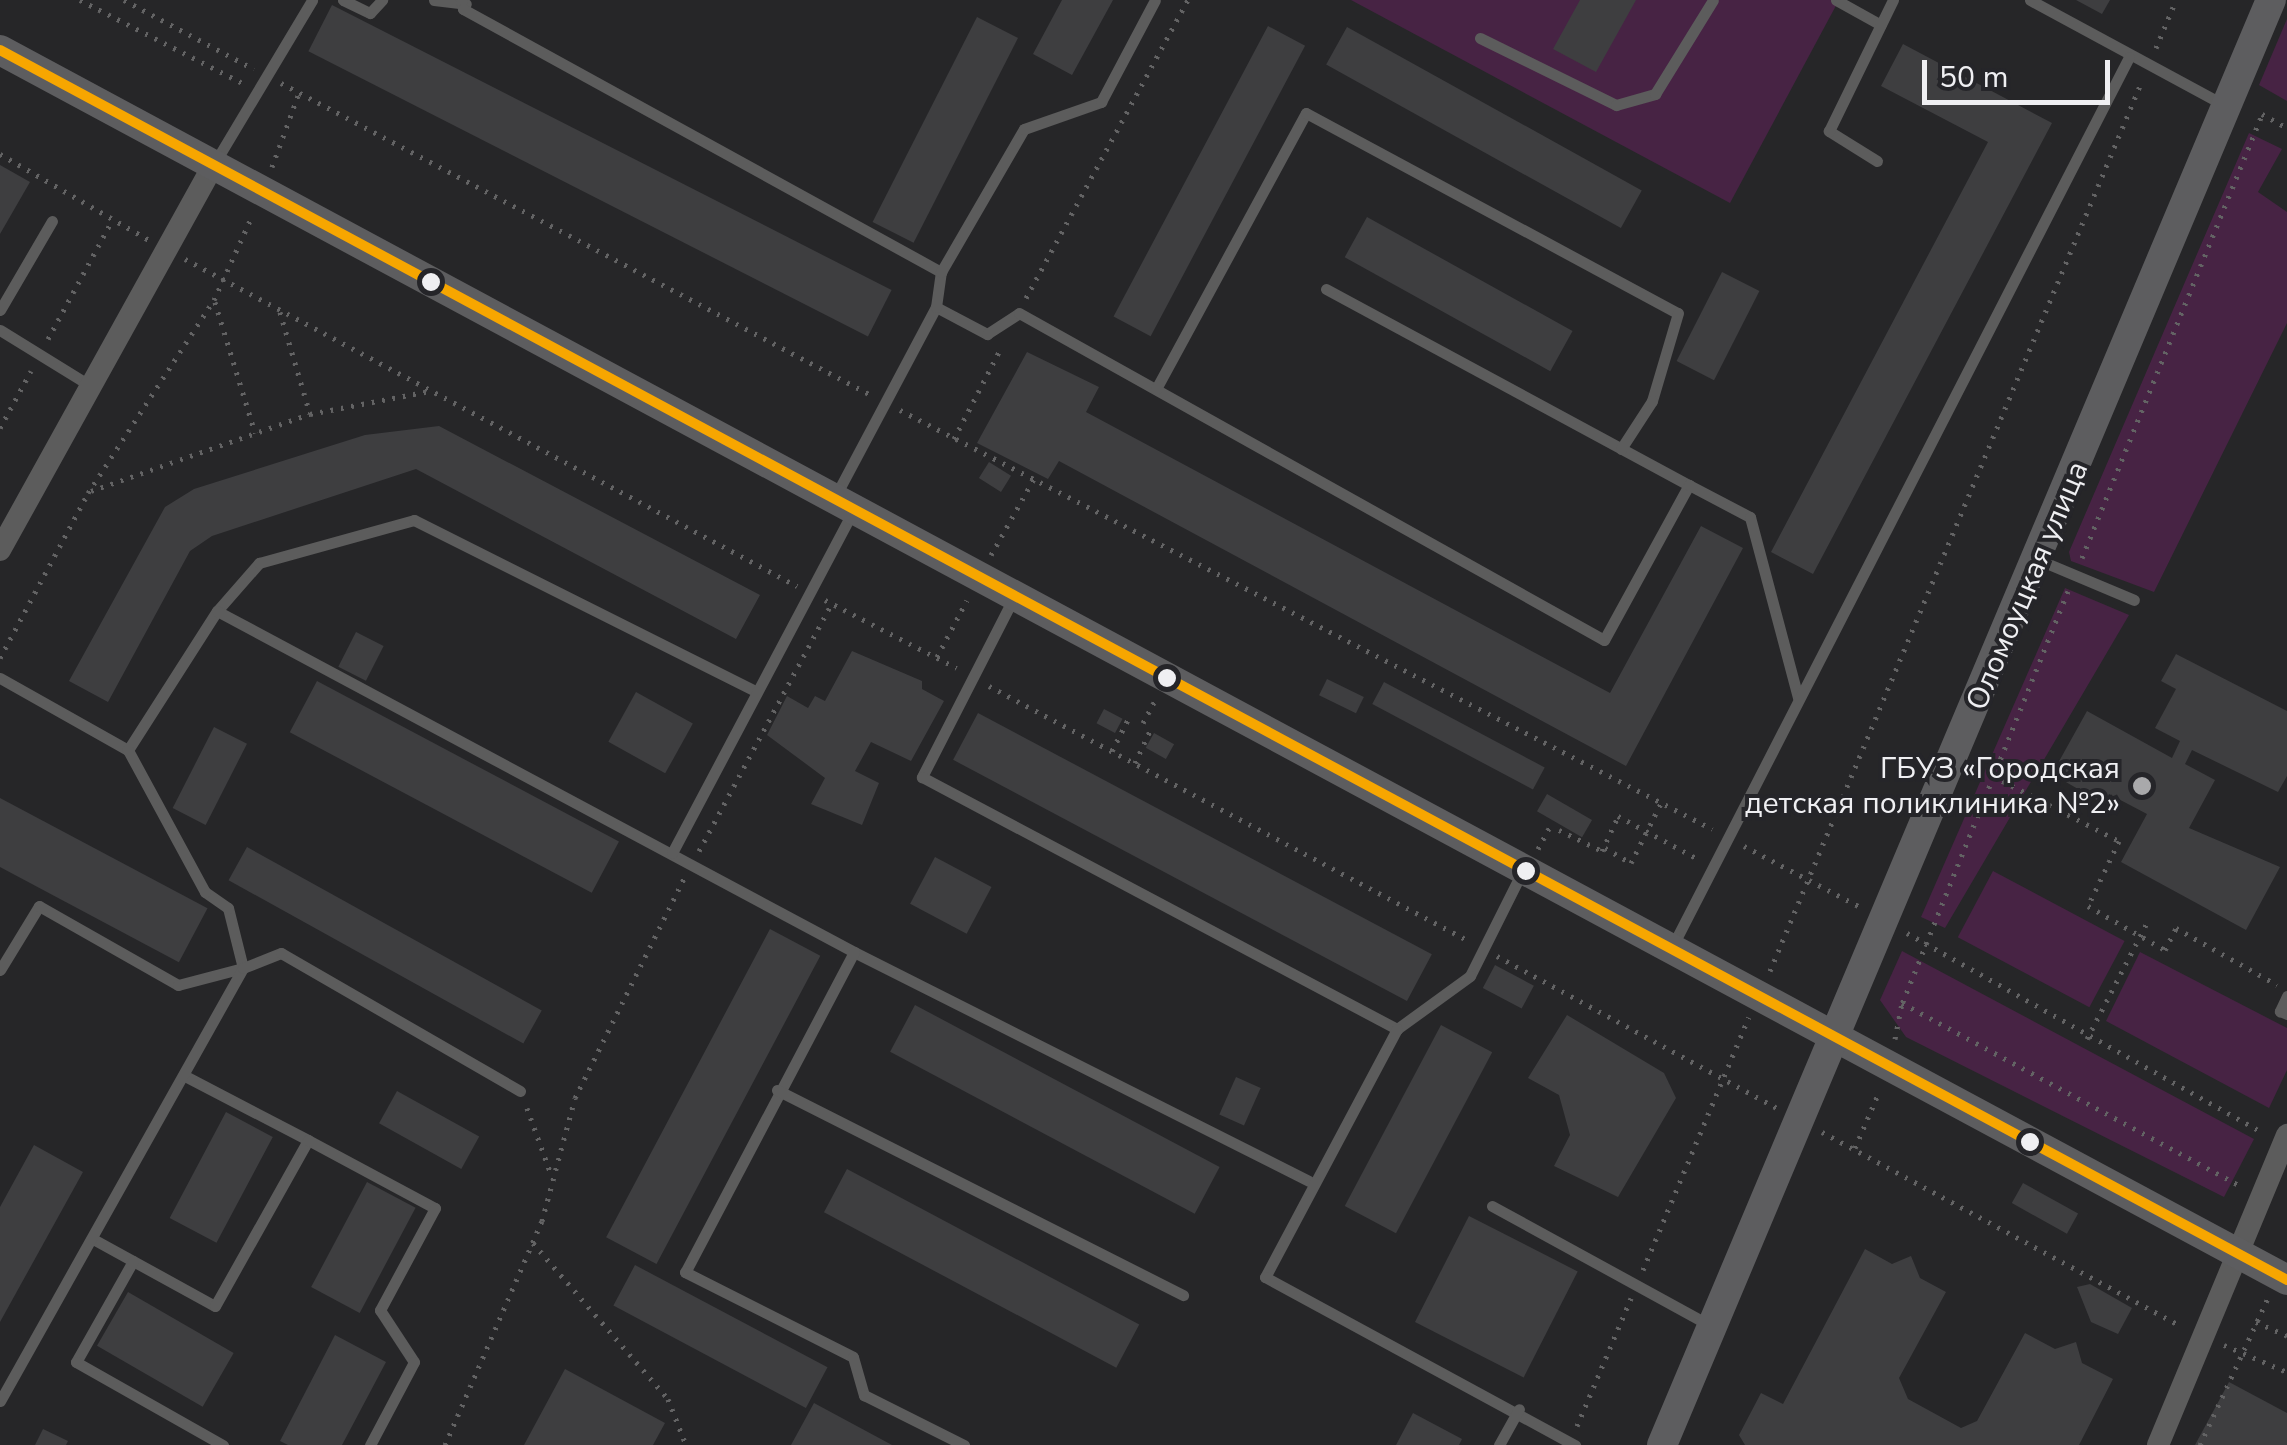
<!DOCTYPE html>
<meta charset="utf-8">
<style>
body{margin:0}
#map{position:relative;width:2287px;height:1445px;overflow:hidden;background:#262628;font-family:"Nunito Sans",sans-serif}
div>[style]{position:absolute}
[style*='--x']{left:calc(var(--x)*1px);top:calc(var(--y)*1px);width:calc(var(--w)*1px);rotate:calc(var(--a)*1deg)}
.green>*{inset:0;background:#472344;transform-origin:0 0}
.building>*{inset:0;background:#3e3e40;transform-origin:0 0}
.path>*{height:5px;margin-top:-2.5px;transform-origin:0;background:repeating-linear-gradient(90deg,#636364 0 2.5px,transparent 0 10.5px)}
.lane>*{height:11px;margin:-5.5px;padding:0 5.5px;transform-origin:5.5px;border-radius:5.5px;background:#5c5c5c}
.street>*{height:22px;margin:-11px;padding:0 11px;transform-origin:11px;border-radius:11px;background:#5c5c5c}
.secondary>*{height:30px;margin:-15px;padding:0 15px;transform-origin:15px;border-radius:15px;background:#5d5d5f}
.bus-1>*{height:10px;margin:-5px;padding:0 5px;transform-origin:5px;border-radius:5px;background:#f7a600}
.dots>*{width:28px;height:28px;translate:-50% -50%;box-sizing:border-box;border:5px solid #252529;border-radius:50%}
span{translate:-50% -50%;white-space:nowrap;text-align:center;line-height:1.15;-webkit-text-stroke:8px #252529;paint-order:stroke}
.street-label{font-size:30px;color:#efeff2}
.poi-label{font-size:30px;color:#efeff2}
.right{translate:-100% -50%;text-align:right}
.scale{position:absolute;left:1922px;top:60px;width:188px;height:45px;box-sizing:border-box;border:5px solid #efeff2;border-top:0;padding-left:12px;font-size:30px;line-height:35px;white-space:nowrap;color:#efeff2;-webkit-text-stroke:8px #252529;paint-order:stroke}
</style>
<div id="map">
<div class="green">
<i style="clip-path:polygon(1351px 0,1839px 0,1730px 203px)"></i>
<i style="clip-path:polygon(2287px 19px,2287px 101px,2259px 85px)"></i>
<i style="clip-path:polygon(2249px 133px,2282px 149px,2258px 192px,2287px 212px,2287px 323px,2154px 592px,2071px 561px,2069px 552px)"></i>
<i style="clip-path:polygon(2065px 588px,2129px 615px,1945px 928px,1921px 917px)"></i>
<i style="left:1993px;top:871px;width:149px;height:75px;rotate:28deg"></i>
<i style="clip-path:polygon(1902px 951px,2254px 1139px,2224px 1197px,1906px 1037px,1880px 1000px)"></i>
<i style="clip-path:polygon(2140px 952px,2287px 1028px,2287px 1070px,2269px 1108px,2106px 1021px)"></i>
</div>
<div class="building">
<i style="clip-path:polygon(1062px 0,1113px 0,1072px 75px,1033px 54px)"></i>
<i style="clip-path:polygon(1580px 0,1636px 0,1596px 72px,1553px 49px)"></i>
<i style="clip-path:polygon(2076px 0,2110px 0,2102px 14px)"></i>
<i style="left:332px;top:5px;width:628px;height:52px;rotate:27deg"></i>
<i style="left:977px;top:17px;width:46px;height:230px;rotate:27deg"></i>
<i style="left:1268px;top:26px;width:42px;height:329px;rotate:28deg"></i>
<i style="left:1347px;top:27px;width:337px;height:43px;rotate:29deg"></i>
<i style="clip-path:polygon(1903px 44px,2052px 123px,1813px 574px,1771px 552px,1988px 142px,1881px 86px)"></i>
<i style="clip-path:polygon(0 165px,30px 182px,0 234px)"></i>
<i style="left:1367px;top:217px;width:235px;height:46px;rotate:29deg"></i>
<i style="left:1722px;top:272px;width:42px;height:100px;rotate:27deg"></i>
<i style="clip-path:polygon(1027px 352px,1099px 387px,1086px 412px,1610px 693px,1701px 526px,1743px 548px,1626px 766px,1059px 461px,1048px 479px,977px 443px)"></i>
<i style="clip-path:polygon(439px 426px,760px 595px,736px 639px,416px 469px,212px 536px,190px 551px,108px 702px,69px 681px,165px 507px,194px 489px,365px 435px)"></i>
<i style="left:989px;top:462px;width:26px;height:19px;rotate:32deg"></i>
<i style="left:356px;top:632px;width:31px;height:39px;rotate:27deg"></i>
<i style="clip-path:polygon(852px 651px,922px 681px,922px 689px,944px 701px,911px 761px,871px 742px,855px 771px,879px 783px,862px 825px,811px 804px,825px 778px,767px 735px,787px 696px,808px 708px,815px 696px,825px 701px)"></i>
<i style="clip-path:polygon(2176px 654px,2287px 711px,2287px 776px,2278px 792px,2192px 750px,2185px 764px,2215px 780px,2189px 828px,2280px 867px,2246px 930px,2121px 862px,2147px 814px,2109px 794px,2104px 804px,2052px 774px,2087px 711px,2172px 758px,2180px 741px,2155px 728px,2176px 689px,2161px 681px)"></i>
<i style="left:1327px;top:679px;width:41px;height:18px;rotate:26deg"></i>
<i style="left:317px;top:681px;width:342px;height:58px;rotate:28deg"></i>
<i style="left:1384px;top:682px;width:182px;height:25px;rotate:28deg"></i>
<i style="left:636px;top:692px;width:65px;height:57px;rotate:29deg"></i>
<i style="left:1104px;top:709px;width:21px;height:16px;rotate:28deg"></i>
<i style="left:978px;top:713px;width:514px;height:53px;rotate:28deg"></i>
<i style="left:214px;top:727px;width:37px;height:91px;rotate:27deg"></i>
<i style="left:1154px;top:733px;width:23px;height:17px;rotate:29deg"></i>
<i style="left:1547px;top:794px;width:52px;height:20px;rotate:30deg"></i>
<i style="left:0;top:798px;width:235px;height:61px;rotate:28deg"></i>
<i style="left:247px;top:847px;width:337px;height:38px;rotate:29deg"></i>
<i style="left:935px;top:857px;width:64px;height:53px;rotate:28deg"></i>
<i style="left:770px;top:929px;width:57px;height:349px;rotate:28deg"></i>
<i style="left:1495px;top:965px;width:44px;height:26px;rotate:28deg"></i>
<i style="left:915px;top:1005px;width:345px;height:53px;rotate:28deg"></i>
<i style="clip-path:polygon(1567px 1015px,1664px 1073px,1676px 1098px,1618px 1197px,1554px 1166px,1570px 1135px,1559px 1095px,1528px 1078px)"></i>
<i style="left:1441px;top:1025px;width:58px;height:205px;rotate:28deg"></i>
<i style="left:1236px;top:1077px;width:27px;height:41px;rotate:24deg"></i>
<i style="left:397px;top:1091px;width:94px;height:37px;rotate:29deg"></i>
<i style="left:226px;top:1112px;width:53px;height:120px;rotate:28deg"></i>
<i style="clip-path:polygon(34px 1145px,83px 1172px,0 1322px,0 1207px)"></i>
<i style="left:847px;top:1169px;width:331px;height:49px;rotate:28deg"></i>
<i style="left:367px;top:1182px;width:55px;height:119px;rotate:28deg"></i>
<i style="left:2023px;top:1183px;width:63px;height:23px;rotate:29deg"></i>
<i style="left:1469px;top:1216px;width:122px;height:119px;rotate:27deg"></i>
<i style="clip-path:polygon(1865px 1249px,1892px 1264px,1911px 1256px,1920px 1278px,1946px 1292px,1899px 1378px,1908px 1399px,1961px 1428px,1977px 1421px,2025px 1333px,2055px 1349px,2076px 1342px,2082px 1363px,2113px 1379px,2079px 1445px,1745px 1445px,1739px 1435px,1761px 1393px,1783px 1404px)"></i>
<i style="left:635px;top:1265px;width:218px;height:46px;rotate:28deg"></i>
<i style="clip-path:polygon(2090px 1284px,2132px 1308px,2118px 1334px,2091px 1322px,2077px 1287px)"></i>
<i style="left:128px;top:1292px;width:122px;height:62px;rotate:30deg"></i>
<i style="clip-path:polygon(335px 1335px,386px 1362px,342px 1445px,288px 1445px,280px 1441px)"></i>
<i style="clip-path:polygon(565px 1369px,665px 1423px,653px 1445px,524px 1445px)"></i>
<i style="clip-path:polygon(2229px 1382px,2287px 1413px,2287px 1445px,2195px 1445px)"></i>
<i style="clip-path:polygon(814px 1403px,892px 1445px,791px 1445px)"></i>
<i style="clip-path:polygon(1413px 1413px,1462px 1439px,1459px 1445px,1396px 1445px)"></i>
<i style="clip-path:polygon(43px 1429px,68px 1441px,66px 1445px,35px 1445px)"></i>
</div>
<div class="path">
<i style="--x:80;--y:0;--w:184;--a:27.1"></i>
<i style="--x:124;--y:0;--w:147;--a:28"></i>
<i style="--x:2156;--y:48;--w:52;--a:-67.4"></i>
<i style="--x:281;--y:83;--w:670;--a:27.87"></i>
<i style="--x:0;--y:154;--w:172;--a:30"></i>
<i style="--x:272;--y:167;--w:79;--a:-70"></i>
<i style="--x:185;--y:259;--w:694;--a:28.12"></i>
<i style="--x:1026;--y:298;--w:339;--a:-61.5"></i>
<i style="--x:215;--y:302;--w:137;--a:73"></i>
<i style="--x:280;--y:312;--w:106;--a:73.6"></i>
<i style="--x:48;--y:339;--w:136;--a:-61.6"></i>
<i style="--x:900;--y:410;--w:914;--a:27.29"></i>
<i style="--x:0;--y:428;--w:65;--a:-61.5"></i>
<i style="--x:954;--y:439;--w:102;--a:-62.7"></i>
<i style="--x:91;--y:491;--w:232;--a:-19.4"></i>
<i style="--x:310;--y:414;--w:122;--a:-10.9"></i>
<i style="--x:991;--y:555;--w:92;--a:-60.6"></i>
<i style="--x:2082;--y:558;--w:479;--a:-67.9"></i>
<i style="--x:2262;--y:114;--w:29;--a:29"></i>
<i style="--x:2068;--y:591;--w:444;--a:111.9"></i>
<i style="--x:1902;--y:1003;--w:385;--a:28.4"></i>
<i style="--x:825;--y:600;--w:148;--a:27.3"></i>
<i style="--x:937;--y:657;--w:64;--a:-62.2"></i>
<i style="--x:0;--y:658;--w:187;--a:-61.9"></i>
<i style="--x:88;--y:493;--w:230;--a:-56.9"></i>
<i style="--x:214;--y:300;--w:94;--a:-65.6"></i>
<i style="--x:989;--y:686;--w:544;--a:27.98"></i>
<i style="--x:1143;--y:723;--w:27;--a:-62"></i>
<i style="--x:1112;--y:751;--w:39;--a:-63"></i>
<i style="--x:1135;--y:763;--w:38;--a:-65"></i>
<i style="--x:1993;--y:776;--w:142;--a:27.3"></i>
<i style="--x:2119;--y:841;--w:72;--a:115.5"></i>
<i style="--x:2088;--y:906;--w:89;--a:29.7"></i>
<i style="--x:2165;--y:950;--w:25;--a:-63"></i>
<i style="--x:2176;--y:928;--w:116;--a:29.4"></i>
<i style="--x:1559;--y:830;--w:48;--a:26"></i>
<i style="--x:1602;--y:851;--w:38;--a:-65"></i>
<i style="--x:1618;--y:816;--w:91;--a:28.3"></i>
<i style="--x:1744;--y:846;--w:133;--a:27.7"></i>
<i style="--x:1605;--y:848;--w:30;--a:30"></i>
<i style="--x:1631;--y:863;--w:67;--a:-63.4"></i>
<i style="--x:1538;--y:849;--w:27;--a:-62"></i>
<i style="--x:699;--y:851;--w:279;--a:-61.8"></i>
<i style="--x:1907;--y:933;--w:409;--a:29.3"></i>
<i style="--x:1497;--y:956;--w:319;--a:28.5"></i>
<i style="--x:1770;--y:971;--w:965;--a:-67.32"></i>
<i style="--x:1895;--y:1039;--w:37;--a:-79"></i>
<i style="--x:2087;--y:1039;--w:131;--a:-62.7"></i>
<i style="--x:527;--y:1108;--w:73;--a:70.1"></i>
<i style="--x:1822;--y:1132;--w:409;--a:28.4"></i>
<i style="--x:1855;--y:1148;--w:61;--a:-66.8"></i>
<i style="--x:533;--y:1243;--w:206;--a:49.1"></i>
<i style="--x:668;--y:1399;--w:49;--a:68.6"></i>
<i style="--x:1643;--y:1270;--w:274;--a:-67.3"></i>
<i style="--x:2256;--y:1322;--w:34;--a:24"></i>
<i style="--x:2224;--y:1345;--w:69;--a:23.2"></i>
<i style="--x:1577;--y:1426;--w:139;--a:-67.1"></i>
<i style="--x:445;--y:1445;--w:244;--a:-66.6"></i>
<i style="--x:542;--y:1221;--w:127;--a:-75"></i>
<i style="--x:575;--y:1098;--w:246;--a:-63.6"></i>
<i style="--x:2200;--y:1445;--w:162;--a:-65.2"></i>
</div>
<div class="lane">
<i style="--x:343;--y:0;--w:30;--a:26"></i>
<i style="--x:370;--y:13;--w:18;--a:-47"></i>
<i style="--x:434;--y:0;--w:32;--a:7"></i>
<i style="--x:461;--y:0;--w:9;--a:77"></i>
<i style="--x:463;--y:9;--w:546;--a:28.82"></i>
<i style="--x:1836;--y:0;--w:51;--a:29.1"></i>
<i style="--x:2030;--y:0;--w:221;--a:28.4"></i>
<i style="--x:1480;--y:38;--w:152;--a:26.2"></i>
<i style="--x:1616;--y:105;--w:41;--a:-15.8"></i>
<i style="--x:1655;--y:94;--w:110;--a:-58.3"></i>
<i style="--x:1877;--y:161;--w:57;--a:-148"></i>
<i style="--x:1829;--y:131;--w:146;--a:-64"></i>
<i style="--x:214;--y:164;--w:191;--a:-59.1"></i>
<i style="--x:1326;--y:289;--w:413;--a:28.4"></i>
<i style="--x:936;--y:307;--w:58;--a:27.9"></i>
<i style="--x:987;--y:334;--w:38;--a:-33"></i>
<i style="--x:1019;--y:313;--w:670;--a:29.2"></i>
<i style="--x:1604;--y:640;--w:177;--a:-61.3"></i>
<i style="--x:1689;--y:485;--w:69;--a:27.7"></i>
<i style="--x:1750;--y:517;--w:187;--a:75.1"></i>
<i style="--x:0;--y:310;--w:103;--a:-59.7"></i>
<i style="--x:0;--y:330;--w:105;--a:31.7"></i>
<i style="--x:1156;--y:389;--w:314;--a:-61.5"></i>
<i style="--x:1306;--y:113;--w:422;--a:28.3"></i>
<i style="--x:1678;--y:313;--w:92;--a:106.5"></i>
<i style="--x:1652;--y:401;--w:57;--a:122.9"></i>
<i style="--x:836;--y:495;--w:213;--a:-62"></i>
<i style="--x:936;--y:307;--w:35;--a:-82"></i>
<i style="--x:941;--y:272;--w:165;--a:-59.9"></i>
<i style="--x:1024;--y:129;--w:82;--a:-19.3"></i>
<i style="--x:1101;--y:102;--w:115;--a:-62.1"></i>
<i style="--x:2039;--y:560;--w:103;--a:22.8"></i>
<i style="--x:1012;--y:601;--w:198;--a:117.1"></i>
<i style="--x:922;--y:777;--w:538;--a:27.95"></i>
<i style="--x:217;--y:611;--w:64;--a:-48.8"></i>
<i style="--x:259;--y:563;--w:161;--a:-15.5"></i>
<i style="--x:414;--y:520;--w:382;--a:26.6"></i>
<i style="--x:0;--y:678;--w:147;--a:29.4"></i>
<i style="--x:128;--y:750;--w:165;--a:-57.4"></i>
<i style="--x:217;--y:611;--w:723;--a:28.16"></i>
<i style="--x:854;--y:952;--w:509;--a:26.72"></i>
<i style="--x:672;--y:853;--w:385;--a:-62.1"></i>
<i style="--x:1522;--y:872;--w:116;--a:116.6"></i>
<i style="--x:1470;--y:976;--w:90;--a:144"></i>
<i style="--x:1397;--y:1029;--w:281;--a:118"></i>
<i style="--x:1265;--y:1277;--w:353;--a:28.5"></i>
<i style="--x:1672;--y:947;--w:1000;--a:-62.82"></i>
<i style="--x:854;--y:952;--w:362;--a:117.8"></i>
<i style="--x:685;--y:1272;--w:188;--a:26.8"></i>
<i style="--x:853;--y:1357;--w:40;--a:74"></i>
<i style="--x:864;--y:1395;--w:112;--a:26.6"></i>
<i style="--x:0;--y:970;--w:75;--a:-58.6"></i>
<i style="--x:39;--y:906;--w:160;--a:29.6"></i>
<i style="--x:178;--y:985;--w:67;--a:-14.7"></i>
<i style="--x:243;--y:968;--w:62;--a:-104"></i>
<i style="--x:228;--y:908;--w:28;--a:-145"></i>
<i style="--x:205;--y:892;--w:162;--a:-118.5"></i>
<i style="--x:2287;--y:996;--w:17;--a:115"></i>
<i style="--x:2280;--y:1011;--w:8;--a:23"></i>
<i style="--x:185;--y:1076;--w:139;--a:27.5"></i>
<i style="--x:777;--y:1090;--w:455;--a:26.8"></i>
<i style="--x:1492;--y:1206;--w:250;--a:28.7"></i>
<i style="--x:93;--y:1239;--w:139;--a:28.8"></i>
<i style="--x:215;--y:1306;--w:190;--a:-60.7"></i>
<i style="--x:308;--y:1140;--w:144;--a:28.2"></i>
<i style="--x:435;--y:1208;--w:116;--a:118.3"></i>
<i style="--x:380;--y:1310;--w:62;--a:56.8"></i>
<i style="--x:414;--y:1362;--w:94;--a:117.9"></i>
<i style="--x:133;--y:1261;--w:116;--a:119.4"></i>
<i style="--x:76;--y:1362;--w:169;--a:29.5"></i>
<i style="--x:0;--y:1401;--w:497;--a:-60.7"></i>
<i style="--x:243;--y:968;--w:41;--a:-21.5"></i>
<i style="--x:281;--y:953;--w:276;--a:30"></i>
<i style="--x:1499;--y:1445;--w:41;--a:-60.9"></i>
</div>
<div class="street">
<i style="--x:0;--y:550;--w:437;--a:-61"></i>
<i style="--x:2158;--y:1445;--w:336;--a:-67.4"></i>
</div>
<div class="secondary">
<i style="--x:0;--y:50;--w:2597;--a:28.27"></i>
<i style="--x:1662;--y:1445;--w:1568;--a:-67.15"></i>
</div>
<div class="bus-1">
<i style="--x:0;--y:50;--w:2597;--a:28.27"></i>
</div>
<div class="dots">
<i style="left:431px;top:282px;background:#efeff2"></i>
<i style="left:1167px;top:678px;background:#efeff2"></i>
<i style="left:2142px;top:786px;background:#a9a9ab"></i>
<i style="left:1526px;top:871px;background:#efeff2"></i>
<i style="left:2030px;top:1142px;background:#efeff2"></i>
</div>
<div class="street-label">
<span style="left:2028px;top:586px;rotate:-67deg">Оломоуцкая улица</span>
</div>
<div class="poi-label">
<span class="right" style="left:2120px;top:786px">ГБУЗ «Городская<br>детская поликлиника №2»</span>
</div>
<div class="scale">50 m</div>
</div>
